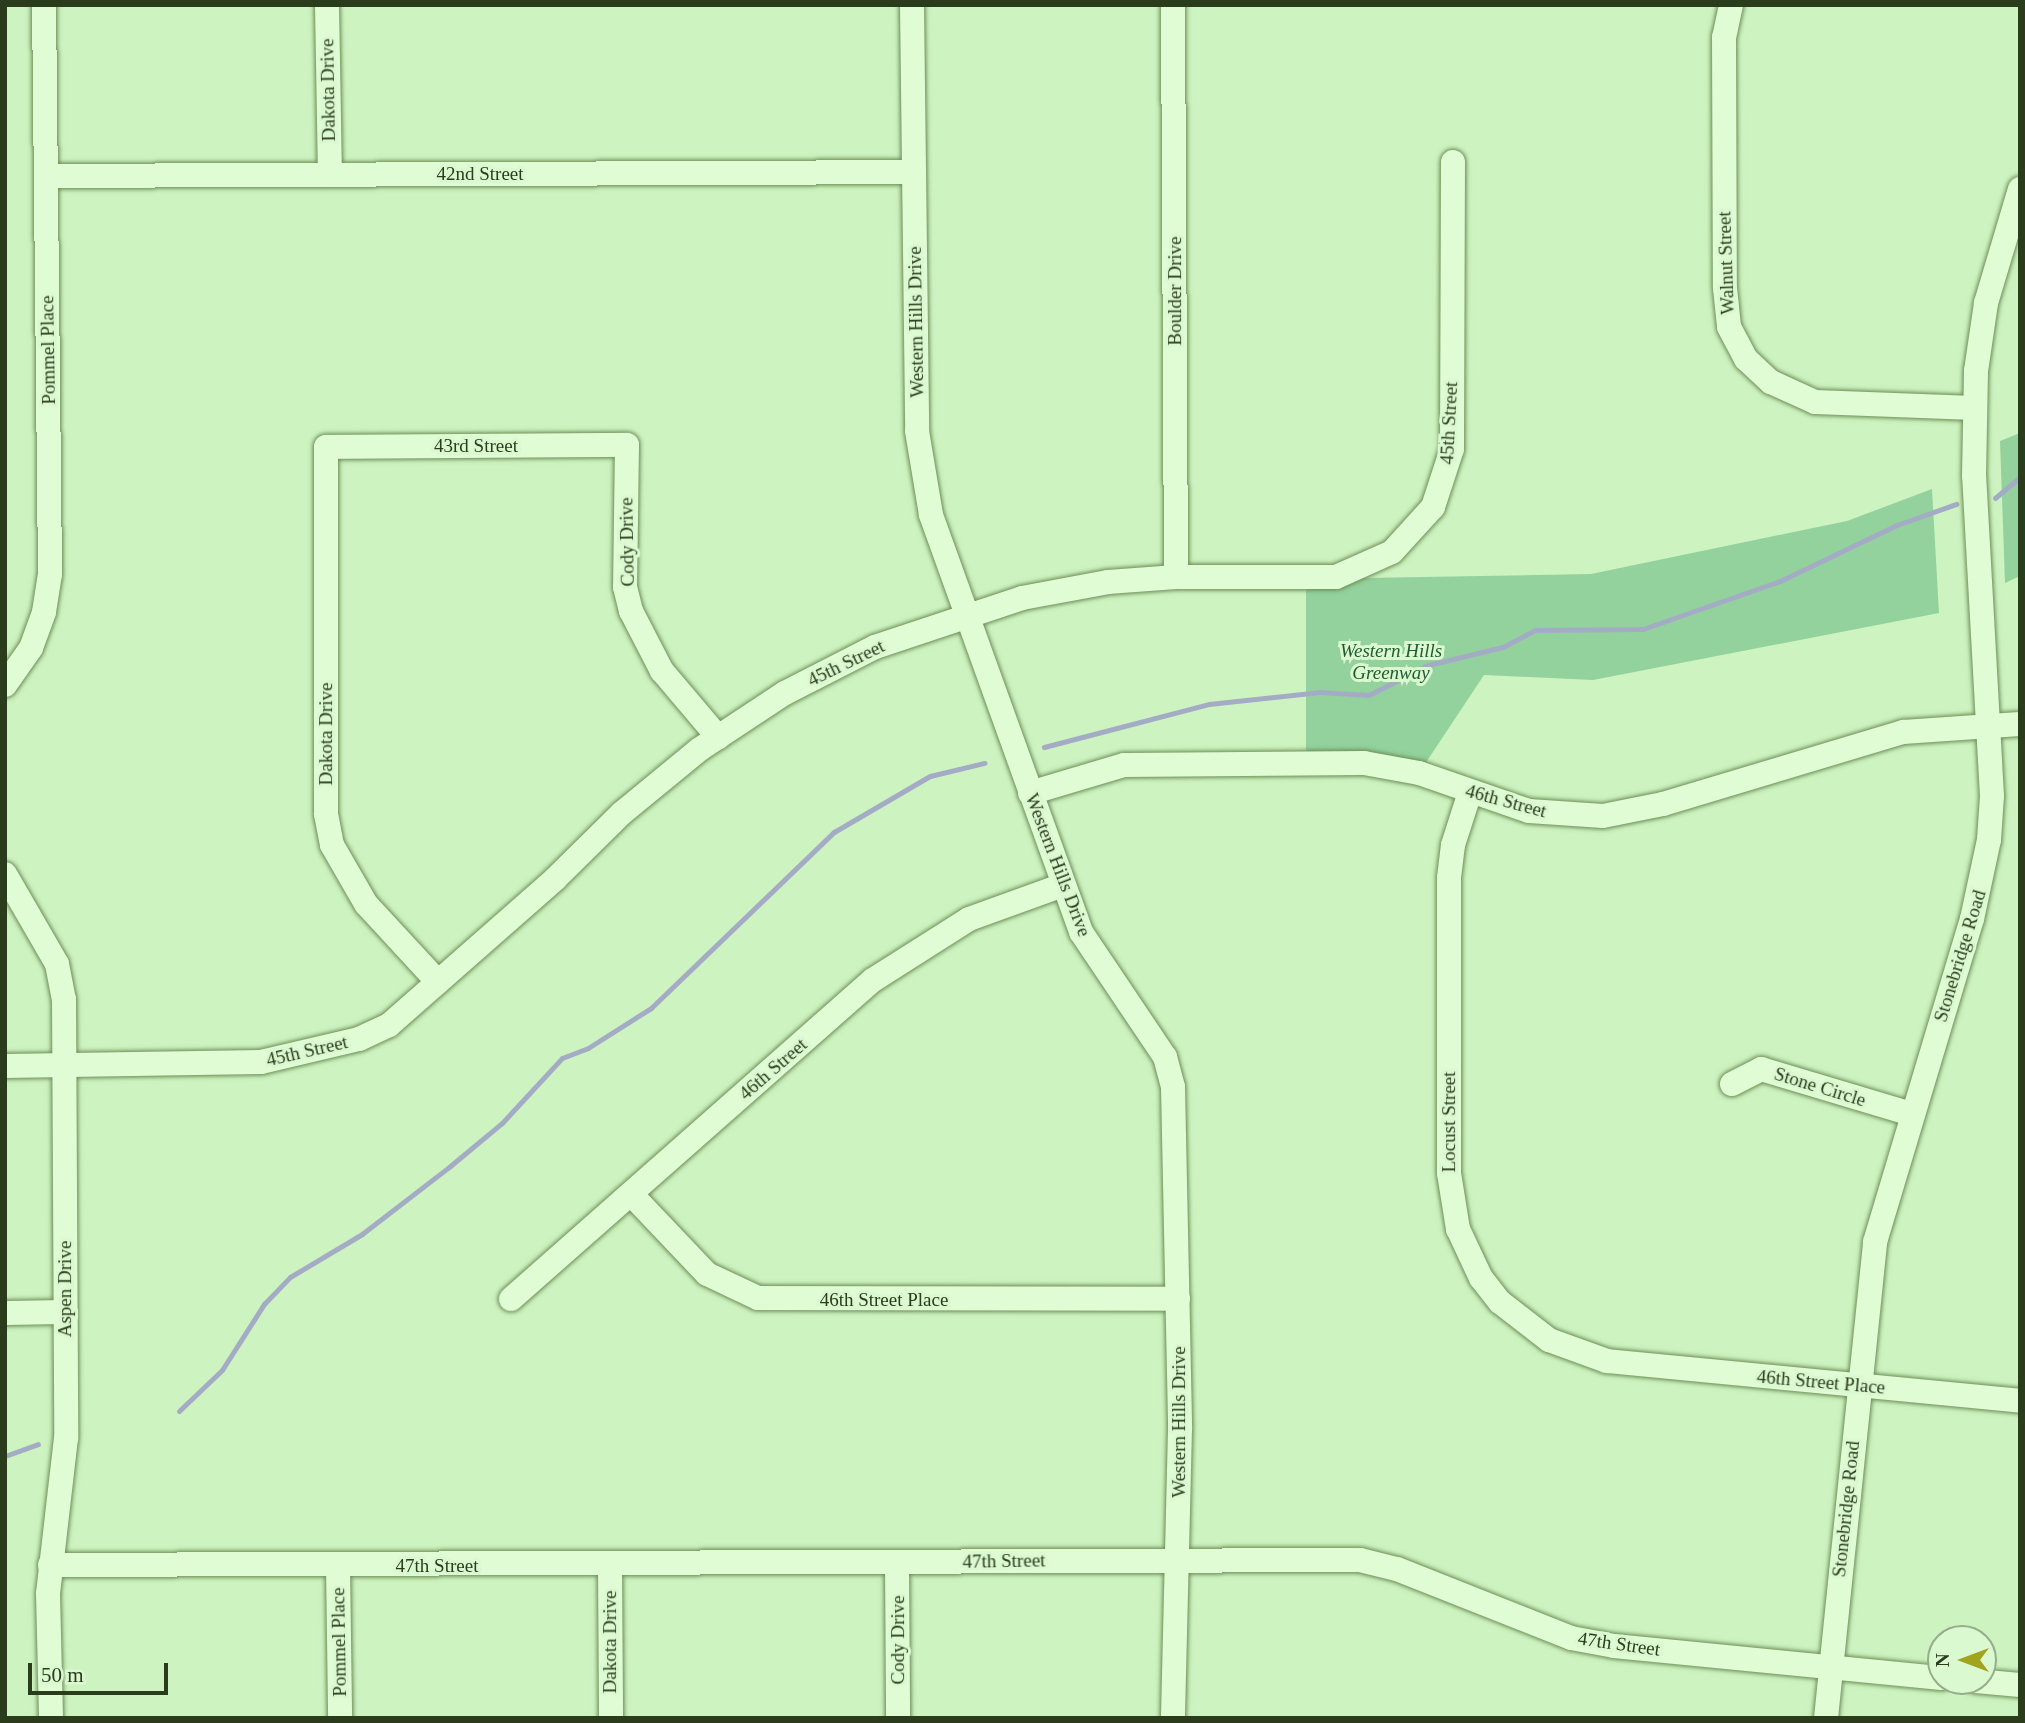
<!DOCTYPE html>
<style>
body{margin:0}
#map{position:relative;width:2025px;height:1723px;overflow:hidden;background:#cdf3c0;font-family:Georgia,serif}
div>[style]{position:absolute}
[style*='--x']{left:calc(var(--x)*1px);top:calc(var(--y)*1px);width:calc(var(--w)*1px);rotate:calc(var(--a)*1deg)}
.green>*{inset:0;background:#93d29d}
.stream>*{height:5px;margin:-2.5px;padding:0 2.5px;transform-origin:2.5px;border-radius:2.5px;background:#a4acc5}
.roads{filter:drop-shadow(0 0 2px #6e8e56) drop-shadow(0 0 2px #6e8e56)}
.minor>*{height:24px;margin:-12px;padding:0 12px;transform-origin:12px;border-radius:12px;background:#dffcd5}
span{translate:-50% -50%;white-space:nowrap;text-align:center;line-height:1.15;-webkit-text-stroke:6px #dbf9d1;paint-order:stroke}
.street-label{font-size:19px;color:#2b3c1c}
.park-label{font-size:19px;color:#205b31;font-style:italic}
.frame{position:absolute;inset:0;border:7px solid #2b3c1c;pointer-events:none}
.north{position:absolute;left:1927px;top:1625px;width:70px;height:70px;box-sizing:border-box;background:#dbf9d1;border:2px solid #95ad89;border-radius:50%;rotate:270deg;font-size:19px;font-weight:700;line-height:28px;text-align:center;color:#2b3c1c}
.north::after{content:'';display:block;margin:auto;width:24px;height:32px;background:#a0a41f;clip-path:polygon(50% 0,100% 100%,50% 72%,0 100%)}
.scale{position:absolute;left:28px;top:1663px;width:140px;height:32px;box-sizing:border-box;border:4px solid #2b3c1c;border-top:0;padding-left:9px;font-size:21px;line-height:24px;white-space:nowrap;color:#2b3c1c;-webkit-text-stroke:5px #dbf9d1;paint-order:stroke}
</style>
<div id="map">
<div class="green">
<i style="clip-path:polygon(2020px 433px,2020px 576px,2005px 583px,2000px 441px)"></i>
<i style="clip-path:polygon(1932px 489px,1939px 613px,1593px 680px,1484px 675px,1419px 773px,1306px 763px,1306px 579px,1591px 574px,1847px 521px)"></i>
</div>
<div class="stream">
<i style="--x:1995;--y:498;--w:33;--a:-40"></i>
<i style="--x:1044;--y:747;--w:171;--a:-14.6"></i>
<i style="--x:1209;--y:704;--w:112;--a:-6.2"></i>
<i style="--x:1320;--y:692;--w:49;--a:3.5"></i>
<i style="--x:1369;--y:695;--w:66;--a:-27"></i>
<i style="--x:1428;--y:665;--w:77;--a:-13.5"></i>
<i style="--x:1503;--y:647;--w:36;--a:-28"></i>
<i style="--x:1535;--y:630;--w:108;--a:-0.5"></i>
<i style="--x:1643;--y:629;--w:145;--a:-19.3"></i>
<i style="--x:1780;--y:581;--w:130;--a:-25.6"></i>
<i style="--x:1897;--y:525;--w:63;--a:-19.6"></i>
<i style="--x:179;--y:1411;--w:59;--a:-43.6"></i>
<i style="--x:222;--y:1370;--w:78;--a:-57.5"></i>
<i style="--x:264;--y:1304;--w:37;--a:-46"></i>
<i style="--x:290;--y:1277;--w:84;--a:-30.8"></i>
<i style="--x:362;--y:1234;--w:110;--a:-37.6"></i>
<i style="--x:449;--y:1167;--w:69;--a:-39.7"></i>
<i style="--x:502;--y:1123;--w:88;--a:-47.3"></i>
<i style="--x:562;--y:1058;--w:28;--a:-21"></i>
<i style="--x:588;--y:1048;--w:75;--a:-32.4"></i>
<i style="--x:651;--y:1008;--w:254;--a:-43.9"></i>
<i style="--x:834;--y:832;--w:111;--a:-30.3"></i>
<i style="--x:930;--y:776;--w:56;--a:-13.5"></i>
<i style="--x:5;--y:1456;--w:35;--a:-20"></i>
</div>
<div class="roads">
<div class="minor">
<i style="--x:327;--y:5;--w:170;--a:89"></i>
<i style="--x:912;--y:5;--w:426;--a:89.3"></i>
<i style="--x:917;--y:431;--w:85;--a:80.5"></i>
<i style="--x:931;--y:515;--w:443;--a:70.2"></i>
<i style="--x:1081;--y:932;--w:151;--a:56.1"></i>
<i style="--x:1165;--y:1057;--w:31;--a:75"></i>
<i style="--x:1173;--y:1087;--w:342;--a:88.8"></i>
<i style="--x:1180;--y:1429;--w:289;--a:91.4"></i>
<i style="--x:1173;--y:5;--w:572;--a:89.7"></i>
<i style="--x:1731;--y:5;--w:33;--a:102"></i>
<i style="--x:1724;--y:37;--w:251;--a:89.8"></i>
<i style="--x:1725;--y:288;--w:39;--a:84"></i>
<i style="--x:1729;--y:327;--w:36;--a:62"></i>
<i style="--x:1746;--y:359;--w:34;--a:43"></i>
<i style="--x:1771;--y:382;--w:48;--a:24.4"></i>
<i style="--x:1815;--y:402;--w:159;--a:2.2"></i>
<i style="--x:46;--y:176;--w:868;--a:-0.26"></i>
<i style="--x:5;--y:685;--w:45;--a:-54.9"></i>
<i style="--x:31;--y:648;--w:38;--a:-70"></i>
<i style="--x:44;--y:612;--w:38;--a:-81"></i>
<i style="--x:50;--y:574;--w:569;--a:-90.6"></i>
<i style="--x:1470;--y:792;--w:56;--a:107.8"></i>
<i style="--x:1453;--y:845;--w:33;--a:97"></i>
<i style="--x:1449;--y:878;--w:295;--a:90"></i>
<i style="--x:1449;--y:1173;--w:57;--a:80.9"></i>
<i style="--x:1458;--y:1229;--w:54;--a:64.9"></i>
<i style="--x:1481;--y:1278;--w:31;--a:52"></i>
<i style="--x:1500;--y:1302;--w:62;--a:37.8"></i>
<i style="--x:1549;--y:1340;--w:62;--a:19.9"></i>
<i style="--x:1607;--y:1361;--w:415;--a:5.5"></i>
<i style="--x:1030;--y:793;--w:98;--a:-16.6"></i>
<i style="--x:1124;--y:765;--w:240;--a:-0.5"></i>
<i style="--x:1364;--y:763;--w:56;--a:10.3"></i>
<i style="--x:1419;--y:773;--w:116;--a:19.1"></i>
<i style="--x:1529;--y:811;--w:74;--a:3.9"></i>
<i style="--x:1603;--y:816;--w:61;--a:-11.3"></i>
<i style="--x:1663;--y:804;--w:251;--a:-16.7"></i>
<i style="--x:1903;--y:732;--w:117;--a:-3.9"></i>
<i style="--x:5;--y:874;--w:104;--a:60"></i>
<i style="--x:57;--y:964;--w:36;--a:79"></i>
<i style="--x:64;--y:999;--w:439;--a:89.7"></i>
<i style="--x:66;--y:1438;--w:157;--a:96.6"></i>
<i style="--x:48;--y:1594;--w:124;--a:88.6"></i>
<i style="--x:438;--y:982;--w:106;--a:-132.7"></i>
<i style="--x:366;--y:904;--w:68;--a:-120"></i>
<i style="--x:332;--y:845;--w:32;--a:-101"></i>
<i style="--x:326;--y:814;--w:367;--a:-90"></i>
<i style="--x:326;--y:447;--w:301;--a:-0.4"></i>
<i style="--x:627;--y:445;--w:142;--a:90.8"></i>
<i style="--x:625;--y:587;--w:25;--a:76"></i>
<i style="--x:631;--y:611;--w:68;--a:62.7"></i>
<i style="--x:662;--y:671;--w:87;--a:49.7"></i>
<i style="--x:5;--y:1066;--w:256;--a:-0.9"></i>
<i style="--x:261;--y:1062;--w:101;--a:-13.2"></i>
<i style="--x:359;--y:1039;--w:33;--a:-25"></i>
<i style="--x:389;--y:1025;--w:221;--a:-41.3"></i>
<i style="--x:555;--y:879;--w:94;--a:-44.6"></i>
<i style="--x:622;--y:813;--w:101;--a:-39.4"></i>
<i style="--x:700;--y:749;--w:102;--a:-33.4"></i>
<i style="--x:785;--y:693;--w:101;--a:-27.1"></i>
<i style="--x:875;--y:647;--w:155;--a:-18.4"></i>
<i style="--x:1022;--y:598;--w:87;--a:-10.5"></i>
<i style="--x:1108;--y:582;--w:68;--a:-4.2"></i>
<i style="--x:1176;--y:577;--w:160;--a:0"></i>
<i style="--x:1336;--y:577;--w:61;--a:-24.1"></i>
<i style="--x:1392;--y:552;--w:61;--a:-47.7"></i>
<i style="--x:1433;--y:507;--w:61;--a:-71.9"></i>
<i style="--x:1452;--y:449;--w:287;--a:-89.8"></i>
<i style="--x:1732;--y:1084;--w:33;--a:-27"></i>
<i style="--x:1761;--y:1069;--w:157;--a:16.7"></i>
<i style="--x:631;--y:1194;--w:110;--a:46.5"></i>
<i style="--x:707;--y:1274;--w:56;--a:25.2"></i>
<i style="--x:758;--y:1298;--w:420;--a:0.1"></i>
<i style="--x:511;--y:1299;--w:482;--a:-41.4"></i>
<i style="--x:873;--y:980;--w:114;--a:-32.4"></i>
<i style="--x:969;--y:919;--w:100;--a:-19.9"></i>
<i style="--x:5;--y:1313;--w:60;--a:-1"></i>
<i style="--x:897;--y:1562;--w:156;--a:89.6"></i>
<i style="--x:50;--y:1565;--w:1310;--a:-0.22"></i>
<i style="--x:1360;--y:1560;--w:38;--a:14"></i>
<i style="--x:1397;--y:1569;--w:187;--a:21.6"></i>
<i style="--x:1571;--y:1638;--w:44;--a:10.5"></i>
<i style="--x:1614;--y:1646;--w:329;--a:5.6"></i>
<i style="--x:338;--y:1566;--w:152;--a:89.2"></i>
<i style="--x:610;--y:1566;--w:152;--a:89.6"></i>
<i style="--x:1976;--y:1681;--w:44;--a:5.2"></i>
<i style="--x:1826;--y:1718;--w:479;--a:-84.1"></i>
<i style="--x:1875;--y:1242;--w:337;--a:-73.3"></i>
<i style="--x:1972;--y:919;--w:81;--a:-77.9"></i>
<i style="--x:1989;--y:840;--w:44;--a:-86.1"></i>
<i style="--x:1992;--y:796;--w:321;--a:-93.2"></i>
<i style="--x:1974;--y:476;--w:105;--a:-88.9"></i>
<i style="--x:1976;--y:371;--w:69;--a:-81.6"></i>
<i style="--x:1986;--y:303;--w:119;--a:-73.4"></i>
</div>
</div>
<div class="street-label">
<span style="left:328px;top:90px;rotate:-91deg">Dakota Drive</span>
<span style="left:480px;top:174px">42nd Street</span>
<span style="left:1726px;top:263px;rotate:-92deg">Walnut Street</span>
<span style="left:1175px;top:291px;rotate:-90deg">Boulder Drive</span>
<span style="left:916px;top:322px;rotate:-91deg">Western Hills Drive</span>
<span style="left:48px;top:350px;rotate:-91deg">Pommel Place</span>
<span style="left:1449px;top:423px;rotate:-87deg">45th Street</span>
<span style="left:476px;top:446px">43rd Street</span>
<span style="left:627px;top:542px;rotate:-91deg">Cody Drive</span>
<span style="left:846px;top:663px;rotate:-26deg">45th Street</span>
<span style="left:326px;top:734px;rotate:-90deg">Dakota Drive</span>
<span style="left:1506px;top:801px;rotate:15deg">46th Street</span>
<span style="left:1058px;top:865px;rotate:69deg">Western Hills Drive</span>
<span style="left:1960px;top:956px;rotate:-73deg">Stonebridge Road</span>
<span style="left:307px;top:1051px;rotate:-13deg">45th Street</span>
<span style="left:773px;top:1069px;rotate:-41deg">46th Street</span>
<span style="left:1820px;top:1087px;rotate:17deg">Stone Circle</span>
<span style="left:1449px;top:1122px;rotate:-90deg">Locust Street</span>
<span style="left:65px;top:1289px;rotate:-90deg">Aspen Drive</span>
<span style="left:884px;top:1300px">46th Street Place</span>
<span style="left:1821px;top:1382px;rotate:5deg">46th Street Place</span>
<span style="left:1179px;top:1422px;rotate:-90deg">Western Hills Drive</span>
<span style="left:1846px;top:1509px;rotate:-84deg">Stonebridge Road</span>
<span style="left:1004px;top:1561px;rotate:-1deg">47th Street</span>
<span style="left:437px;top:1566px">47th Street</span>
<span style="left:898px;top:1640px;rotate:-90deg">Cody Drive</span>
<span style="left:339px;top:1642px;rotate:-91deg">Pommel Place</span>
<span style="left:610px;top:1642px;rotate:-90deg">Dakota Drive</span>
<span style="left:1619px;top:1644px;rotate:8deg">47th Street</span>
</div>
<div class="park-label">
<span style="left:1391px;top:662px">Western Hills<br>Greenway</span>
</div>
<div class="frame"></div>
<div class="north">N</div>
<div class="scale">50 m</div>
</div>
